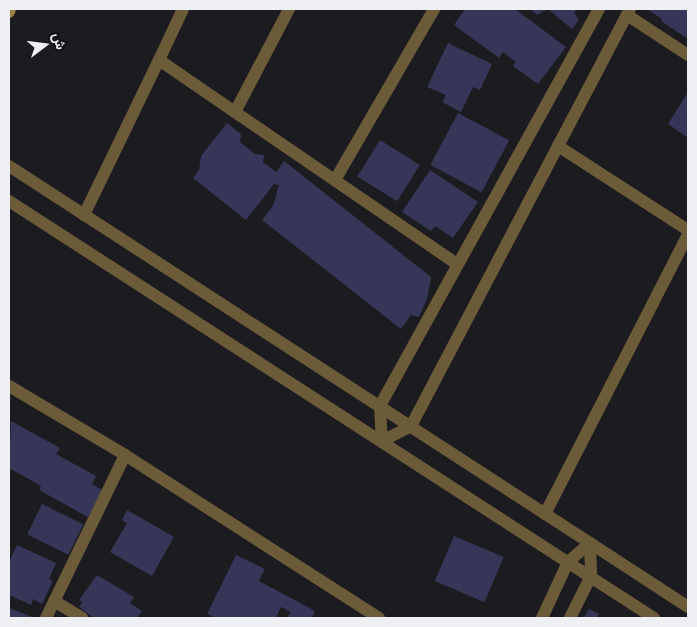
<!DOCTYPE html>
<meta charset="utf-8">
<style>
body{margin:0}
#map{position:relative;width:697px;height:627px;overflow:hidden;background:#1b1b20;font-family:"Crimson Pro",Vazirmatn,serif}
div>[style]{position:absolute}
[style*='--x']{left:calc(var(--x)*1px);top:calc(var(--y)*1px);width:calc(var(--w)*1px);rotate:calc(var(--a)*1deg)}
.building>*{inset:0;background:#363658;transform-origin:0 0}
.minor>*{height:12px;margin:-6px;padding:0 6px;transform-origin:6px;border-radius:6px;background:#6c5b39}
.secondary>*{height:12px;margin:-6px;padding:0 6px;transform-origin:6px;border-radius:6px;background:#9a7f47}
span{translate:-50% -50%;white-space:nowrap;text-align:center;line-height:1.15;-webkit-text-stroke:4px #121216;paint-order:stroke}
.frame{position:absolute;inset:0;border:10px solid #eff0f3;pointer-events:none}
.north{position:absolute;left:20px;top:20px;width:50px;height:50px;-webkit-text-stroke:4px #121216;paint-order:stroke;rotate:75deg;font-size:14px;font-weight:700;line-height:20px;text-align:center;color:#eff0f3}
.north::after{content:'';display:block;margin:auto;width:18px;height:22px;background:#eff0f3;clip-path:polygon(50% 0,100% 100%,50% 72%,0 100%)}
</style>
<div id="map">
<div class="building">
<i style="clip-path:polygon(465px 9px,515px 9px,566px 47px,538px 84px,513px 66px,516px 62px,503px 52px,499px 58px,454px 25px)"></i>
<i style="clip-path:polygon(530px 9px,579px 9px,574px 12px,579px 20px,572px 29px,548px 9px,537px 15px)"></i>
<i style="clip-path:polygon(647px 9px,688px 9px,688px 39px,661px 21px,662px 19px)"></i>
<i style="clip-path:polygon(448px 43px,492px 64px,480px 90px,473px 87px,461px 112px,442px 102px,446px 95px,427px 87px)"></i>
<i style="clip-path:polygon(688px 92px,688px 138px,668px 124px)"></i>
<i style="left:458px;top:113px;width:58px;height:59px;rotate:28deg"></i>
<i style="clip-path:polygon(227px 123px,241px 134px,240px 142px,255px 154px,264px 155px,263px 162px,276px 172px,284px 161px,431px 277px,427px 299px,419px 317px,411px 315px,401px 329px,262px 220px,273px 206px,279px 185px,274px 184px,246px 220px,193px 178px,199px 170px,201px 156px)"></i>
<i style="left:380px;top:140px;width:47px;height:43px;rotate:32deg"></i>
<i style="clip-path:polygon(430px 170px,478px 202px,453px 238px,435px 226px,431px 231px,402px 212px)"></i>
<i style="clip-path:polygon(11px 421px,60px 448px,56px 454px,96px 476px,92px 484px,102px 490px,88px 517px,39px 490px,41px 486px,9px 468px)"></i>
<i style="left:42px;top:504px;width:46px;height:34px;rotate:26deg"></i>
<i style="clip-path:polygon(127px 510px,174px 537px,152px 576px,110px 552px,127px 523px,122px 520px)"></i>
<i style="left:454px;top:536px;width:54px;height:49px;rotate:23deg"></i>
<i style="clip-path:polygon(17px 545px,56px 563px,49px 579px,53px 581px,42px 604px,33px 599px,31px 605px,9px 595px,9px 562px)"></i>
<i style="clip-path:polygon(236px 555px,265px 569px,259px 581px,315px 611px,312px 618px,287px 618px,291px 612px,281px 607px,276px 618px,216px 618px,207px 614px)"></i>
<i style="clip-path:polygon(97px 575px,134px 597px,130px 603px,142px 611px,137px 618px,94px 618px,79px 607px,82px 602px,79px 600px)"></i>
<i style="clip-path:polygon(9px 608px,35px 618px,9px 618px)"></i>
<i style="clip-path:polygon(589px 609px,599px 614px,597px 618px,584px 618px)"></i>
</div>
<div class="minor">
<i style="--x:599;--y:9;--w:453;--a:118.9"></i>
<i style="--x:380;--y:406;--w:35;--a:87"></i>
<i style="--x:382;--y:441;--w:33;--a:-27"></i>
<i style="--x:411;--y:426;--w:471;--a:-62.3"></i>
<i style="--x:627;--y:15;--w:73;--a:33.3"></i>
<i style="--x:159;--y:60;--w:56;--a:-64.8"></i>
<i style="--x:235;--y:112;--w:116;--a:-62.3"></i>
<i style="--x:558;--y:146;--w:155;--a:32.9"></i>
<i style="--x:9;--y:166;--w:693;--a:32.98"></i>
<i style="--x:590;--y:543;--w:33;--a:88"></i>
<i style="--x:591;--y:576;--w:47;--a:116.6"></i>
<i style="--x:335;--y:180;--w:198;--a:-59.9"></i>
<i style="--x:9;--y:201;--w:768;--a:32.88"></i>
<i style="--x:84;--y:215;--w:172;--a:-64.2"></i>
<i style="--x:159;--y:60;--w:361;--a:34.4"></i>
<i style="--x:9;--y:386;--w:135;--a:30.7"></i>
<i style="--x:125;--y:455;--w:302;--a:32.7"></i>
<i style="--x:545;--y:514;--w:314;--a:-62.9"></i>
<i style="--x:54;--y:601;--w:33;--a:31"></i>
<i style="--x:46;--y:618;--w:181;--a:-64.1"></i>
<i style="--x:542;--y:618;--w:62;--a:-65.1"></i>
<i style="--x:568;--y:562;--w:29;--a:-41"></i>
<i style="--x:590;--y:543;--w:117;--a:33.1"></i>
</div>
<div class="secondary">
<i style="--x:9;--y:12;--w:3;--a:-72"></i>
</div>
<div class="frame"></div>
<div class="north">ش</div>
</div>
